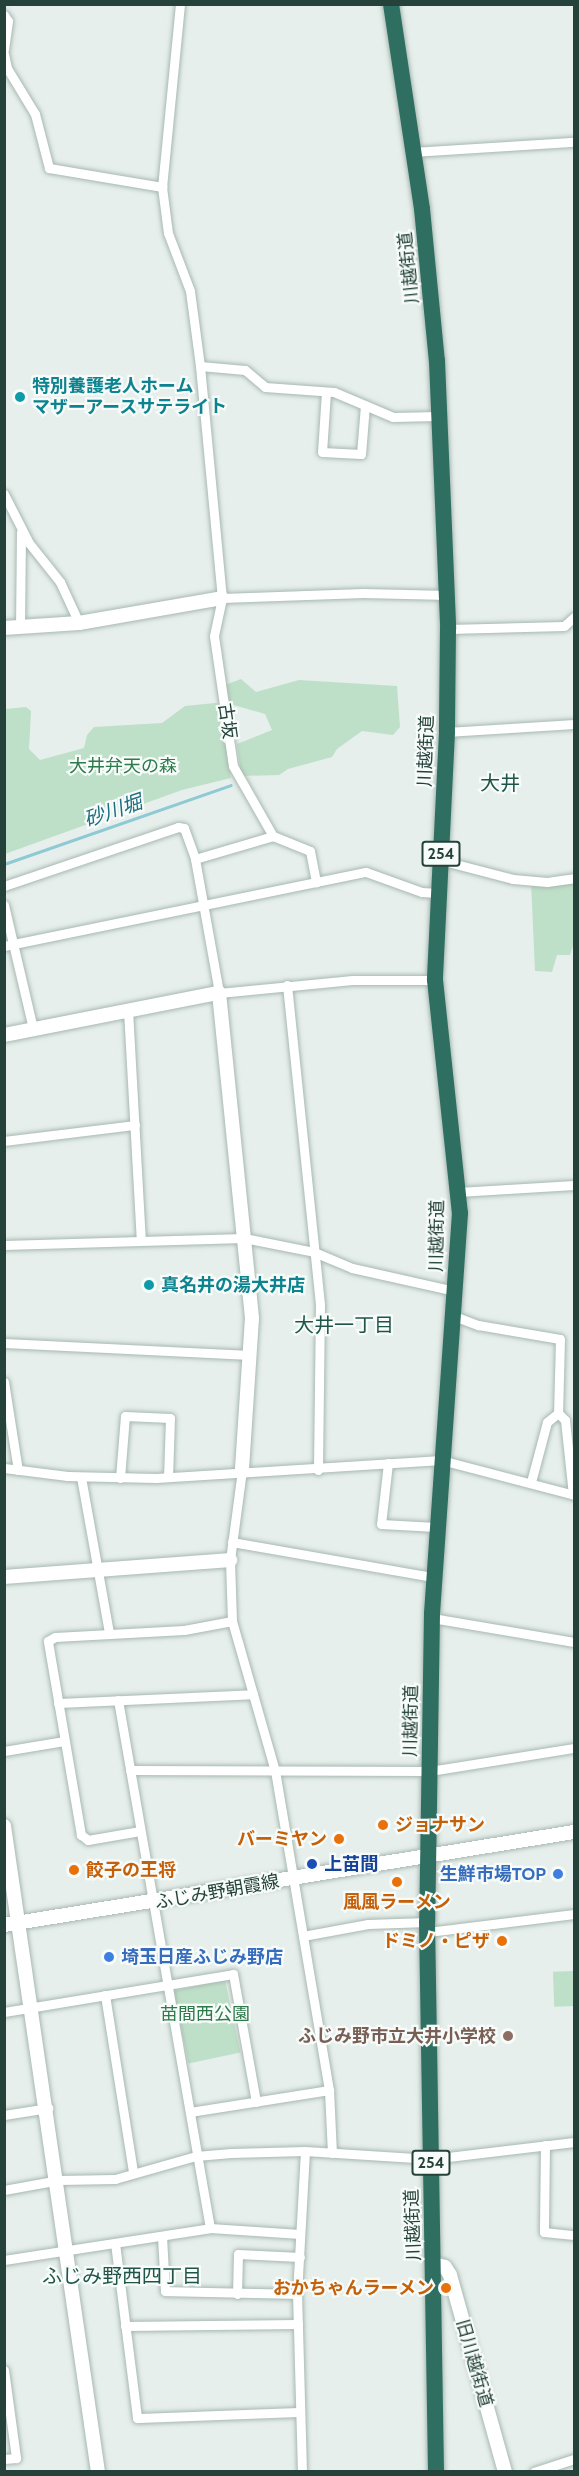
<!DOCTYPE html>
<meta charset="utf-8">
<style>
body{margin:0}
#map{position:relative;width:579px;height:2476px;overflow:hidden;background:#e6efeb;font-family:Cabin,"Noto Sans JP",sans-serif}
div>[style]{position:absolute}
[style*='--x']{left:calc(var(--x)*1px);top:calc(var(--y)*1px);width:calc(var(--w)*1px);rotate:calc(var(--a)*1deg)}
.green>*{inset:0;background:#bfe0c8;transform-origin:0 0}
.stream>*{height:3px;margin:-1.5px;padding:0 1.5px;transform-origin:1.5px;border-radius:1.5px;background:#8ec9d4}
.roads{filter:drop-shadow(0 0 2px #a8b8b2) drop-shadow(0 0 2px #a8b8b2)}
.street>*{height:9px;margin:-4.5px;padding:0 4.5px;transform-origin:4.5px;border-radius:4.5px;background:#fff}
.secondary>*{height:14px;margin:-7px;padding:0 7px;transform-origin:7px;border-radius:7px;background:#fff}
.highway>*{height:16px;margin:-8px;padding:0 8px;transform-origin:8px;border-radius:8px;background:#2f6f62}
.dots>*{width:16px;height:16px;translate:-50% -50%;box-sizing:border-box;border:3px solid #f7fbf9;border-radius:50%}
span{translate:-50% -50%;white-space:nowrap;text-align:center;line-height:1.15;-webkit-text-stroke:4.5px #f7fbf9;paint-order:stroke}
.shield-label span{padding:2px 4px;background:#f7fbf9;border:2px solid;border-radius:4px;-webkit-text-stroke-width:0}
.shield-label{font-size:16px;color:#24423a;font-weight:700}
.street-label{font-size:18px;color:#24423a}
.culture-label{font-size:18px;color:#0d838f;font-weight:700}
.left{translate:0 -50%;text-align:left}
.park-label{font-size:18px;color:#2d7a4b}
.food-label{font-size:18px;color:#c56008;font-weight:700}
.right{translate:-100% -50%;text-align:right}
.transit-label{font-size:18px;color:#164399;font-weight:700}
.shop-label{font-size:18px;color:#366cbe;font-weight:700}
.education-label{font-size:18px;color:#785e54;font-weight:700}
.neighbourhood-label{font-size:20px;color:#1f5548}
.water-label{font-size:20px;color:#1c6f80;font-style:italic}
.frame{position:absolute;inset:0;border:6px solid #24423a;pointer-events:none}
</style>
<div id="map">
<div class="green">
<i style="clip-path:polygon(241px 679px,256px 692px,299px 680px,397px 686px,400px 727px,393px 735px,362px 731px,337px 749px,332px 757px,288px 769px,279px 775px,241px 776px,237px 744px,272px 730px,265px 714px,230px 704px,225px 685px)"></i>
<i style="clip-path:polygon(215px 703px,223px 704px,231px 778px,182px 790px,5px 854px,5px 709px,26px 707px,31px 711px,29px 749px,40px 760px,84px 748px,87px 735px,94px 727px,162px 723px,185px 706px)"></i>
<i style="clip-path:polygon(574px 881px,574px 943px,570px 955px,557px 955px,552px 972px,535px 971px,531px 882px)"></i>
<i style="left:573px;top:1971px;width:35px;height:20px;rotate:88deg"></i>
<i style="left:225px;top:1980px;width:74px;height:53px;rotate:78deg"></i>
</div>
<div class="stream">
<i style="--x:4;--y:864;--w:240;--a:-19.2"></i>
</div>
<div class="roads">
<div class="street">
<i style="--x:180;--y:4;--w:184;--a:95.6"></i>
<i style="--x:162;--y:187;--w:46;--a:82.6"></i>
<i style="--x:168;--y:233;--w:62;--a:69.2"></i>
<i style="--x:190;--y:291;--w:76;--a:82.4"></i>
<i style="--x:200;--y:366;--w:233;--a:84.6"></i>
<i style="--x:222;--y:598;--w:39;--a:102"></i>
<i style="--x:214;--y:636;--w:131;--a:81.7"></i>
<i style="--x:233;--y:766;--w:81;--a:60.3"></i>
<i style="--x:273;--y:836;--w:40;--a:22"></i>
<i style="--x:310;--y:851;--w:32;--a:79"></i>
<i style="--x:4;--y:15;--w:7;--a:56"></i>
<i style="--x:8;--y:21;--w:29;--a:98"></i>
<i style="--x:4;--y:54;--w:14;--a:78"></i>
<i style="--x:7;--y:68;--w:54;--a:58.7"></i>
<i style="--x:35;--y:114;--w:56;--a:75.5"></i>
<i style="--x:49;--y:168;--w:115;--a:9.5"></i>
<i style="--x:413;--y:152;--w:161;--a:-3.6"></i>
<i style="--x:200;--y:366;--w:45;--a:5.1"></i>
<i style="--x:245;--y:370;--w:26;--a:40"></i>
<i style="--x:265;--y:387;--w:69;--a:4.1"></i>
<i style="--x:334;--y:392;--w:64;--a:23"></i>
<i style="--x:393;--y:417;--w:45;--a:-1.3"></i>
<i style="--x:326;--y:392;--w:60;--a:93.8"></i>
<i style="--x:322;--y:452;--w:39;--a:3"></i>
<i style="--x:361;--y:454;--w:49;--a:-85.3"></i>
<i style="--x:4;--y:494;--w:55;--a:63"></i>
<i style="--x:29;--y:543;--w:50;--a:51.5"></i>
<i style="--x:60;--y:582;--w:45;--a:65.1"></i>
<i style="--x:222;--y:598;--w:141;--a:-2"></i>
<i style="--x:363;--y:593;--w:85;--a:1.3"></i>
<i style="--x:20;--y:628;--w:96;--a:-89.4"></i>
<i style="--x:448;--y:629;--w:116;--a:-1.5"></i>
<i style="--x:564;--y:626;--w:13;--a:-42"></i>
<i style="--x:447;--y:732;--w:127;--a:-3.6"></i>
<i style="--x:195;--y:859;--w:81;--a:-16.4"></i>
<i style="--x:440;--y:860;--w:75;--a:14.6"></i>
<i style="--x:513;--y:879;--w:34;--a:5"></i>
<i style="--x:547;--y:882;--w:27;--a:-8"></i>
<i style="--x:4;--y:886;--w:184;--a:-18.7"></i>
<i style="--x:178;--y:827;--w:6;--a:9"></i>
<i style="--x:184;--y:828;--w:33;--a:70"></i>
<i style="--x:195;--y:859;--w:136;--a:79.8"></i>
<i style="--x:219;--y:993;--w:134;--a:-5.6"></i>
<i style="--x:352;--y:980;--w:83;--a:0"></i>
<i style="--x:4;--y:905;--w:127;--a:76.8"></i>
<i style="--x:4;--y:946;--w:369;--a:-11.6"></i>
<i style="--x:366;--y:872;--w:59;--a:19.7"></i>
<i style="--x:422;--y:892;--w:15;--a:4"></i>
<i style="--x:287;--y:985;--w:321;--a:84.1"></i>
<i style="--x:320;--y:1304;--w:166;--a:90.7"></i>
<i style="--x:128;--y:1010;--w:229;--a:86.8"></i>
<i style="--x:4;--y:1141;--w:132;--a:-7"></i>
<i style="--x:458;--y:1192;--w:116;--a:-3.5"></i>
<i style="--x:4;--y:1245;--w:240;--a:-1.7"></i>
<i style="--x:244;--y:1238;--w:71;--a:11.3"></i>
<i style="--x:314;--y:1252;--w:41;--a:22.8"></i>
<i style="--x:352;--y:1268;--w:106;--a:12.6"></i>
<i style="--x:454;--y:1316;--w:26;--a:21"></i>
<i style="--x:478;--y:1325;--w:83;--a:9.7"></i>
<i style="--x:560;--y:1339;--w:74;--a:91.5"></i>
<i style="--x:558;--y:1413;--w:10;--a:45"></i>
<i style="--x:565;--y:1420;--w:75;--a:83.9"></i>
<i style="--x:4;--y:1343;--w:247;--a:2.8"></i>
<i style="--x:4;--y:1382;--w:89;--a:81"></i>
<i style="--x:388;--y:1463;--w:61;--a:96.5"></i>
<i style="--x:381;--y:1524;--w:55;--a:3.1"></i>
<i style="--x:4;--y:1468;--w:64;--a:7.2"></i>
<i style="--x:67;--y:1476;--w:89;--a:1.3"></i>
<i style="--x:156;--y:1478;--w:286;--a:-3.6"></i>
<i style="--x:441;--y:1460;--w:138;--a:14.7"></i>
<i style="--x:81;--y:1477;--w:158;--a:79.8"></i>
<i style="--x:120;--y:1478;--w:62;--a:-85.4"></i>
<i style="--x:125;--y:1416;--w:45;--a:2.5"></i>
<i style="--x:170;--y:1418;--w:59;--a:91.9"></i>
<i style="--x:531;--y:1482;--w:62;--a:-75.1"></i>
<i style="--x:547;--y:1422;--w:14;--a:-39"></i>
<i style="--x:232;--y:1542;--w:204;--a:9.9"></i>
<i style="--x:432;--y:1618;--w:144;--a:9.6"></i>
<i style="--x:118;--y:1700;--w:536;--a:80.12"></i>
<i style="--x:58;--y:1703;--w:195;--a:-2.6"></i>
<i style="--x:4;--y:1751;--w:61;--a:-9.5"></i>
<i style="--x:130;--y:1770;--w:300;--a:0.2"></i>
<i style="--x:430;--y:1771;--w:146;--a:-9.1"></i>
<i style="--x:140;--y:1831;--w:53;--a:170.2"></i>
<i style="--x:88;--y:1840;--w:9;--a:-144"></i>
<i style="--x:81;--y:1835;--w:197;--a:-99.7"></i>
<i style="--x:48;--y:1641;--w:8;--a:-30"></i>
<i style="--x:55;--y:1637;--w:129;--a:-3.1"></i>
<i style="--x:184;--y:1630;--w:49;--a:-10.6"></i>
<i style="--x:428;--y:1932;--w:147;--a:-7"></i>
<i style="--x:303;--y:1936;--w:66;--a:-10.5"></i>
<i style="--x:368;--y:1924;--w:59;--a:-1.9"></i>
<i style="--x:105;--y:1995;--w:179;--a:81"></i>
<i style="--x:4;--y:2012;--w:232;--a:-9.4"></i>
<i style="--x:233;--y:1974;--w:130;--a:79.8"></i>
<i style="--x:329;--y:2090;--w:63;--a:87.3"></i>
<i style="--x:190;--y:2112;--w:141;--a:-9"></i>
<i style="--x:329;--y:2090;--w:324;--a:-99.6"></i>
<i style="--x:275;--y:1771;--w:156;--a:-106"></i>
<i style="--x:232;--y:1621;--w:61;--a:-91.9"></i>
<i style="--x:230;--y:1560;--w:91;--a:-82.4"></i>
<i style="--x:4;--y:2115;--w:45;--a:-9"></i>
<i style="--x:545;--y:2145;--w:87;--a:90.7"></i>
<i style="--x:544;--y:2232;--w:30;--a:6"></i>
<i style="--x:4;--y:2190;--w:56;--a:-10.3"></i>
<i style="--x:59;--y:2180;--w:56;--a:-1"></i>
<i style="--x:115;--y:2179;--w:84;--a:-15.9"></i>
<i style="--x:196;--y:2156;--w:35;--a:-5"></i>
<i style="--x:231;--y:2153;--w:74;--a:-1.5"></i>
<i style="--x:305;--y:2151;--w:126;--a:3.6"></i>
<i style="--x:431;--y:2159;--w:144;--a:-6.8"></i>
<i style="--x:162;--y:2236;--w:55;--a:86.9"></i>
<i style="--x:165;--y:2291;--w:132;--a:1.3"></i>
<i style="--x:115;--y:2243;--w:176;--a:82.8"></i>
<i style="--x:137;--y:2418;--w:163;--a:-2.1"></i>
<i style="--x:4;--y:2260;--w:208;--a:-8.8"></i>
<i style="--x:210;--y:2228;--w:90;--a:3.8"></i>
<i style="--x:237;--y:2294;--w:40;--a:-88.6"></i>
<i style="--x:238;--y:2254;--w:62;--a:2.8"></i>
<i style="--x:125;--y:2326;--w:173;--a:-0.7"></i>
<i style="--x:4;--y:2370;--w:89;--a:82.2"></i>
<i style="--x:16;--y:2458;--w:12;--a:175"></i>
<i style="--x:302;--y:2472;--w:178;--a:-91.6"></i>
<i style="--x:297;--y:2294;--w:143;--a:-86.8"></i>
<i style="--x:534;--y:2472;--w:42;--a:-18"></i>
</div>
<div class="secondary">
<i style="--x:4;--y:628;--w:75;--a:-3.8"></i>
<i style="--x:79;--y:623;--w:145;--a:-9.9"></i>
<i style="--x:4;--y:1035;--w:219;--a:-11.1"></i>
<i style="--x:219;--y:993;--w:327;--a:84.2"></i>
<i style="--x:252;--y:1318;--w:152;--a:93.8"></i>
<i style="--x:4;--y:1577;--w:227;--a:-4.3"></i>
<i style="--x:4;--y:1826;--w:653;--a:81.72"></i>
<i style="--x:4;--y:1925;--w:578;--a:-9.27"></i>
<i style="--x:433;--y:2264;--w:12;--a:14"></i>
<i style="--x:445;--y:2267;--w:9;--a:58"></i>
<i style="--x:450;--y:2275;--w:205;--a:74.4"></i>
</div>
<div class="highway">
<i style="--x:391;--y:4;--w:207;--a:81.4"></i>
<i style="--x:422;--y:209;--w:153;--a:84.4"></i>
<i style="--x:437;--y:361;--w:268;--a:87.6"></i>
<i style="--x:448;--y:629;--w:103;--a:90.6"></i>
<i style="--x:447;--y:732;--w:248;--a:92.8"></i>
<i style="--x:435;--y:980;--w:234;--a:83.9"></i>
<i style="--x:460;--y:1213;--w:402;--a:94"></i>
<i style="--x:432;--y:1614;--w:308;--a:90.9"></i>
<i style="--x:427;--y:1922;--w:550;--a:89.06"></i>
</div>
</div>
<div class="dots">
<i style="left:20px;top:397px;background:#0f9aa8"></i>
<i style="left:149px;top:1285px;background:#0f9aa8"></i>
<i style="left:383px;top:1825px;background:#e8710a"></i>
<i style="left:339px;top:1839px;background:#e8710a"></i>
<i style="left:312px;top:1864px;background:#1a4fb4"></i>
<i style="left:74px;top:1870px;background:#e8710a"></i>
<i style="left:558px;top:1874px;background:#3f7fe0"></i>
<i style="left:397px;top:1882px;background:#e8710a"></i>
<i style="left:502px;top:1941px;background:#e8710a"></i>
<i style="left:109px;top:1957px;background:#3f7fe0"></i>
<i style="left:508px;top:2036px;background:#8d6e63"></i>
<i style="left:446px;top:2288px;background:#e8710a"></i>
</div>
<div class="shield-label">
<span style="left:441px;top:854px">254</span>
<span style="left:431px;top:2163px">254</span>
</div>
<div class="street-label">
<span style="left:409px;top:268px;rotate:-96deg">川越街道</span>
<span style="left:227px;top:721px;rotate:82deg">古坂</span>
<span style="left:426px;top:751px;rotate:-88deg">川越街道</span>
<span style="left:437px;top:1236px;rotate:-89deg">川越街道</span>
<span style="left:411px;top:1721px;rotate:-89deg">川越街道</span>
<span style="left:217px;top:1892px;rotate:-10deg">ふじみ野朝霞線</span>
<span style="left:413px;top:2225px;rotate:-92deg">川越街道</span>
<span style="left:474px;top:2363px;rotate:74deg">旧川越街道</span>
</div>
<div class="culture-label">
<span class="left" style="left:32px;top:397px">特別養護老人ホーム<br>マザーアースサテライト</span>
<span class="left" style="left:161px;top:1285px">真名井の湯大井店</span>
</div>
<div class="park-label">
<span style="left:123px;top:766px">大井弁天の森</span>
<span style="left:205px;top:2014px">苗間西公園</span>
</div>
<div class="food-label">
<span class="left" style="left:395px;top:1825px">ジョナサン</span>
<span class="right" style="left:327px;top:1839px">バーミヤン</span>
<span class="left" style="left:86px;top:1870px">餃子の王将</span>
<span style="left:397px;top:1902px">風風ラーメン</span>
<span class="right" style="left:490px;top:1941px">ドミノ・ピザ</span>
<span class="right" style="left:434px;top:2288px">おかちゃんラーメン</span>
</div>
<div class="transit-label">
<span class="left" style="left:324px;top:1864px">上苗間</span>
</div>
<div class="shop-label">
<span class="right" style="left:546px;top:1874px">生鮮市場TOP</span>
<span class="left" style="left:121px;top:1957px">埼玉日産ふじみ野店</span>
</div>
<div class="education-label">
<span class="right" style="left:496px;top:2036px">ふじみ野市立大井小学校</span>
</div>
<div class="neighbourhood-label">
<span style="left:500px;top:783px">大井</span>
<span style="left:344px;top:1325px">大井一丁目</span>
<span style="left:122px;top:2276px">ふじみ野西四丁目</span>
</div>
<div class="water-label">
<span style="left:113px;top:811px;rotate:-19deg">砂川堀</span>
</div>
<div class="frame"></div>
</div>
